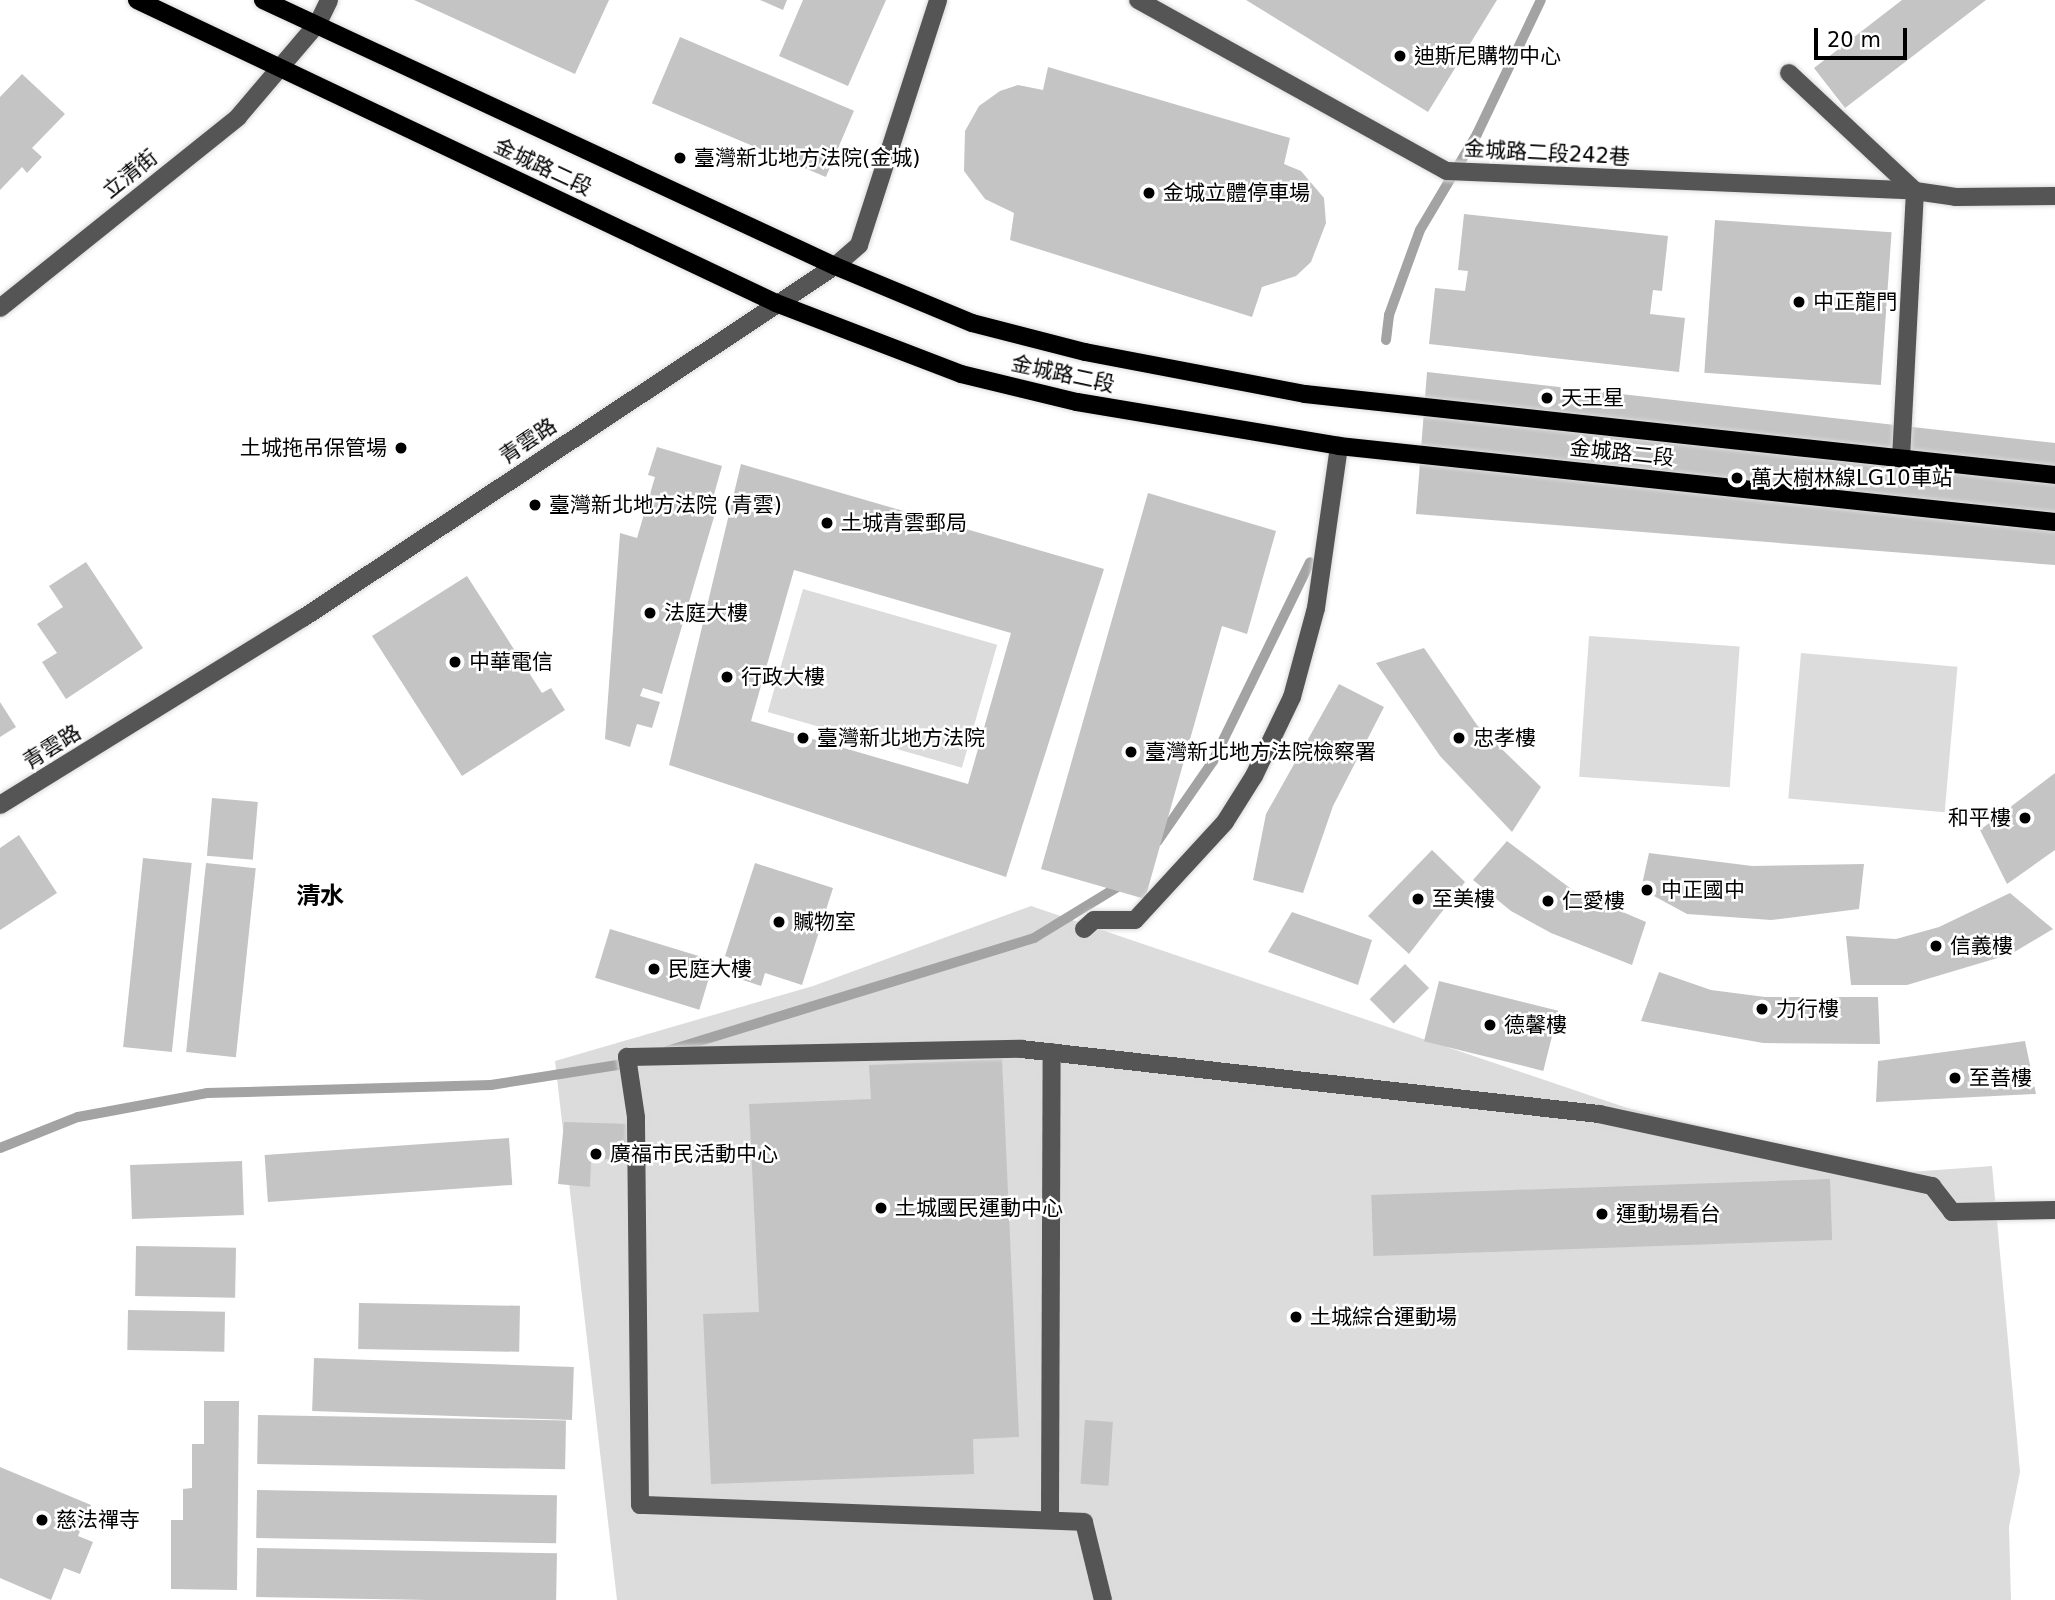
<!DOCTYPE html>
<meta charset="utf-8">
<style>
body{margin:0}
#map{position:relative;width:2055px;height:1600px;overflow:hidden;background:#fff;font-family:"DejaVu Sans","Noto Sans TC",sans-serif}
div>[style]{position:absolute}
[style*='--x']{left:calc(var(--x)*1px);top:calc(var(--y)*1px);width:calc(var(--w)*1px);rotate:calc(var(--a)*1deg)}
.green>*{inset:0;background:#dcdcdc;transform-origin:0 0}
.stream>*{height:10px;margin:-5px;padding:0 5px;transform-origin:5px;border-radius:5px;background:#a3a3a3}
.building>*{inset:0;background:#c4c4c4;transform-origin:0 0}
.roads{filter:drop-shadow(0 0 2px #dbdbdb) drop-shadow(0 0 2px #dbdbdb)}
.minor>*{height:18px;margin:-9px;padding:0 9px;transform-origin:9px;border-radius:9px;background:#555}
.major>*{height:18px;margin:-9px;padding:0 9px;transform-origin:9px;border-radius:9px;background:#000}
.dots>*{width:19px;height:19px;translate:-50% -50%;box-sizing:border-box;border:4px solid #fff;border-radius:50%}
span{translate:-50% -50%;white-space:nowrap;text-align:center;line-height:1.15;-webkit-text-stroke:5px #fff;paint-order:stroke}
.poi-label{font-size:21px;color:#000}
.left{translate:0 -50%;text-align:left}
.right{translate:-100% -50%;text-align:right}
.street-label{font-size:21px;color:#000}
.quarter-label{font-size:24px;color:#000;font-weight:700}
.scale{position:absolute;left:1814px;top:28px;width:93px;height:32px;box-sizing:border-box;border:4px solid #000;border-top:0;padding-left:9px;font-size:21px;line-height:24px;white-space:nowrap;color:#000;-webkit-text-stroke:5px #fff;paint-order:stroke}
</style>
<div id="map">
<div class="green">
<i style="left:803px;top:589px;width:202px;height:128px;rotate:16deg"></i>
<i style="left:1589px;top:636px;width:151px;height:141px;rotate:4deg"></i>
<i style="left:1801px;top:653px;width:157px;height:146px;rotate:5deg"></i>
<i style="clip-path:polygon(1031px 906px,1627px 1108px,1896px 1173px,1992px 1166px,2020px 1472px,2009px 1527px,2011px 1600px,617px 1600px,555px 1061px,813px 986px)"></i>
</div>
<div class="stream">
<i style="--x:1386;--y:340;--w:25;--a:-83"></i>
<i style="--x:1389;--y:315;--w:90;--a:-70"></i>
<i style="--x:1420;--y:230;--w:112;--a:-59.3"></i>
<i style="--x:1477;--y:134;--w:148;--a:-64.5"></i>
<i style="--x:1157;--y:842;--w:98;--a:-55.3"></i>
<i style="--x:1213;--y:761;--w:221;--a:-64"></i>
<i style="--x:667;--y:1051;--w:384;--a:-17.1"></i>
<i style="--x:1034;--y:938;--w:105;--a:-31.4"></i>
<i style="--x:0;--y:1148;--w:84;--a:-21.7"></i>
<i style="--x:78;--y:1117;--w:131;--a:-10.5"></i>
<i style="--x:207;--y:1093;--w:284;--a:-1.6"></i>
<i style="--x:491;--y:1085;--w:141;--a:-9"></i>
</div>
<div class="building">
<i style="clip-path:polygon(414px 0,609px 0,575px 74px)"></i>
<i style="clip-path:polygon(760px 0,787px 0,783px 10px)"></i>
<i style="clip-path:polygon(803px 0,886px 0,848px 86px,779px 56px)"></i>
<i style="clip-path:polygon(1246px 0,1497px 0,1428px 112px)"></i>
<i style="clip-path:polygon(1902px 0,1986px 0,1845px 108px,1814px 68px)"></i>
<i style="left:680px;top:37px;width:189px;height:72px;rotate:23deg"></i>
<i style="clip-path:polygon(1048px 67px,1290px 138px,1284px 164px,1301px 171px,1324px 198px,1326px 223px,1311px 262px,1296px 276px,1262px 287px,1252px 317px,1010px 240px,1014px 213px,985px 199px,964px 171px,965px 131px,979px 106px,1000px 91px,1018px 85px,1043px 90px)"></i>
<i style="clip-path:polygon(22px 74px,65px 114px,32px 148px,42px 157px,27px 173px,22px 167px,0 190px,0 97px)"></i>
<i style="clip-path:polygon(1464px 214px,1668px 236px,1662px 291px,1653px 290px,1650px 314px,1685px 318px,1679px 372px,1429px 344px,1435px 288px,1465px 291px,1468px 271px,1458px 270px)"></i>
<i style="left:1715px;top:220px;width:177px;height:153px;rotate:4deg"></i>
<i style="clip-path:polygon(1427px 372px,2055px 443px,2055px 565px,1416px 514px)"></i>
<i style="clip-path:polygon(657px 447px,722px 466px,713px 498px,719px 500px,662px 694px,643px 688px,640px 696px,660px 702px,652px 728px,637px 724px,630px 747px,605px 739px,620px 533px,637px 538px,655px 477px,648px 475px)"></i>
<i style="clip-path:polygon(evenodd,741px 464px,1104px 569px,1006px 877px,669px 765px,741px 464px,794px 570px,1011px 633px,968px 784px,751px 721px,794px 570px)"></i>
<i style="clip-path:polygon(1148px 493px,1276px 531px,1247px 634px,1222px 626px,1145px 899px,1041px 869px)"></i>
<i style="clip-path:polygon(86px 562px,143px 648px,66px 699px,42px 662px,57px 653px,37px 624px,63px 607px,49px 586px)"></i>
<i style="clip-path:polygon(467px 576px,542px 693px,551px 688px,565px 710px,462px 776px,372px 636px)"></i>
<i style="clip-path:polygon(1424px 648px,1477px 725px,1541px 787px,1512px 832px,1440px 756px,1376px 663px)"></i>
<i style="clip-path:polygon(1339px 684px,1384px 707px,1333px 806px,1303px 893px,1253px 880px,1266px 814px)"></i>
<i style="clip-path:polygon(0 702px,16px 727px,0 737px)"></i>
<i style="clip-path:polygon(2055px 773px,2055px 850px,2007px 884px,1980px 830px)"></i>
<i style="left:212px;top:798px;width:46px;height:58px;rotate:5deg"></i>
<i style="clip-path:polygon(19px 835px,57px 893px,0 930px,0 848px)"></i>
<i style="clip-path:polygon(1507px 841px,1574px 891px,1646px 922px,1632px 965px,1551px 933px,1511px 911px,1473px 880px)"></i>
<i style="clip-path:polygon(1432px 850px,1465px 882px,1409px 954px,1368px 916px)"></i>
<i style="clip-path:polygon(1649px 853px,1752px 866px,1864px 864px,1859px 909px,1771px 920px,1687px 914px,1641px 889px)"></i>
<i style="left:143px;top:858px;width:49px;height:190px;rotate:6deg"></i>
<i style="left:206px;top:863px;width:50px;height:190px;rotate:6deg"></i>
<i style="clip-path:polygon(755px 863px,833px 888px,802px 985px,765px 973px,761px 986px,728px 975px,733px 959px,725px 956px)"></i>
<i style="clip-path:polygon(2010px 893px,2053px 929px,2011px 954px,1907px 985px,1851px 985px,1846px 936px,1896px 939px,1939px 927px)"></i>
<i style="clip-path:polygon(1292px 912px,1372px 940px,1358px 985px,1268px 952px)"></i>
<i style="left:610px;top:929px;width:109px;height:51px;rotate:17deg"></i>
<i style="left:1405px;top:964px;width:34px;height:50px;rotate:45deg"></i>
<i style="clip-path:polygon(1659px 972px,1711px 990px,1765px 997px,1878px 997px,1880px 1044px,1763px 1043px,1641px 1021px)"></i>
<i style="left:1439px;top:981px;width:123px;height:62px;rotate:14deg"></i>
<i style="clip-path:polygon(2025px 1041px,2036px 1094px,1876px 1102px,1878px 1061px)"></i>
<i style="clip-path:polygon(1002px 1059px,1019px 1437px,973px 1439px,974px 1474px,711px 1484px,703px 1314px,759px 1312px,749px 1104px,871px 1099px,869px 1065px)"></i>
<i style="clip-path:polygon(564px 1122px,631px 1124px,631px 1158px,591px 1160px,590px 1187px,558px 1184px)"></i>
<i style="left:509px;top:1138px;width:47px;height:245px;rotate:86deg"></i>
<i style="left:242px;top:1161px;width:54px;height:112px;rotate:88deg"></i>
<i style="left:1830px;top:1179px;width:61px;height:459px;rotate:88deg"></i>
<i style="left:136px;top:1246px;width:100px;height:50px;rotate:1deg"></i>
<i style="left:359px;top:1303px;width:161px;height:46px;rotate:1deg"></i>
<i style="left:128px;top:1310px;width:97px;height:40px;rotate:1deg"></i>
<i style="left:314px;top:1358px;width:260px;height:53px;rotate:2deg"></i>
<i style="clip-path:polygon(204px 1401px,239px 1401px,237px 1590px,171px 1589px,171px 1520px,183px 1520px,183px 1489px,192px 1488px,192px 1444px,204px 1444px)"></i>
<i style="left:258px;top:1415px;width:308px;height:49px;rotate:1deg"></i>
<i style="left:1085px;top:1420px;width:28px;height:64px;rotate:4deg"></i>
<i style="clip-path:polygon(0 1467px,91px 1505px,78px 1536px,93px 1542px,80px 1574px,64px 1568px,51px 1600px,0 1578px)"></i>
<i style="left:257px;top:1490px;width:300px;height:48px;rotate:1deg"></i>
<i style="left:257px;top:1548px;width:300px;height:49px;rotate:1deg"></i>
</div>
<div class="roads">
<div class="minor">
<i style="--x:1138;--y:0;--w:353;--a:29"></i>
<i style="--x:1447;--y:171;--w:468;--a:2.4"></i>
<i style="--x:1915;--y:191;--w:41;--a:8.3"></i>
<i style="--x:1956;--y:197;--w:99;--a:-0.6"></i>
<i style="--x:1789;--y:73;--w:173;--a:43.1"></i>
<i style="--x:1915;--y:191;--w:268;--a:93"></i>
<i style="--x:0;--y:308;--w:305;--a:-38.7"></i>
<i style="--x:238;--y:117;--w:123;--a:-49.6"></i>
<i style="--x:318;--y:23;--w:25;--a:-64"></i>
<i style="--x:0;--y:805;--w:356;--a:-31.7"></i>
<i style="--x:303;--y:618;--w:638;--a:-33.49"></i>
<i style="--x:835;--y:266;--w:32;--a:-41"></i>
<i style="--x:859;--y:245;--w:257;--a:-72.1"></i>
<i style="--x:1084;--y:929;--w:13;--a:-42"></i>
<i style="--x:1094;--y:920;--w:41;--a:0"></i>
<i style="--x:1135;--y:920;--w:133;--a:-47.4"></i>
<i style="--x:1225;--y:822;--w:54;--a:-57.8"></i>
<i style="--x:1254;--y:776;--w:88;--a:-64.3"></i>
<i style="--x:1292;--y:697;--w:92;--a:-74.9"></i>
<i style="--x:1316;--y:608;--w:164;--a:-81.9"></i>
<i style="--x:1050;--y:1519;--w:467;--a:-89.8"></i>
<i style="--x:1103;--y:1600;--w:80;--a:-103.7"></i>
<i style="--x:1084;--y:1522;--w:444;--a:-177.8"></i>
<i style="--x:640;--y:1505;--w:388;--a:-90.6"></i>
<i style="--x:636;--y:1117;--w:61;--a:-98.5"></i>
<i style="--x:627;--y:1057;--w:394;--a:-1.2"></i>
<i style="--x:1021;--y:1049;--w:582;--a:6.42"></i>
<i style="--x:1599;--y:1114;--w:341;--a:12.2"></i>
<i style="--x:1932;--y:1186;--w:33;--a:52"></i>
<i style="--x:1952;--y:1212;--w:103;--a:-1.1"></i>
</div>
<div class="major">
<i style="--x:137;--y:0;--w:707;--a:25.37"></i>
<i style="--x:776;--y:303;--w:198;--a:21"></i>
<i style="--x:961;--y:374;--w:119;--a:13.6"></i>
<i style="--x:1077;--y:402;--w:266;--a:9.5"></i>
<i style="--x:1339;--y:446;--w:720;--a:6.06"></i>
<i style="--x:263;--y:0;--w:631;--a:24.94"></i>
<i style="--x:835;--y:266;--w:148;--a:22.6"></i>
<i style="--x:972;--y:323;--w:117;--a:14.4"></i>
<i style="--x:1085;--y:352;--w:224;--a:10.8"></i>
<i style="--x:1305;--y:394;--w:754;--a:6.16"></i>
</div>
</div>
<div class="dots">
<i style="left:1400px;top:56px;background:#000"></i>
<i style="left:680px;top:158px;background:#000"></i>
<i style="left:1149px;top:193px;background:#000"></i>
<i style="left:1799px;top:302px;background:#000"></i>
<i style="left:1547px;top:398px;background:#000"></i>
<i style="left:401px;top:448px;background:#000"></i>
<i style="left:1737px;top:478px;background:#000"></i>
<i style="left:535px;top:505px;background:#000"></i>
<i style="left:827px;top:523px;background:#000"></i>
<i style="left:650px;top:613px;background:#000"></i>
<i style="left:455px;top:662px;background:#000"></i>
<i style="left:727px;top:677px;background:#000"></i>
<i style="left:803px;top:738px;background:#000"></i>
<i style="left:1459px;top:738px;background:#000"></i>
<i style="left:1131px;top:752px;background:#000"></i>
<i style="left:2025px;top:818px;background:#000"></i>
<i style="left:1647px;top:890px;background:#000"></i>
<i style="left:1418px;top:899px;background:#000"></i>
<i style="left:1548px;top:901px;background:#000"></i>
<i style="left:779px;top:922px;background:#000"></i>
<i style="left:1936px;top:946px;background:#000"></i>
<i style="left:654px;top:969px;background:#000"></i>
<i style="left:1762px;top:1009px;background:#000"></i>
<i style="left:1490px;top:1025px;background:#000"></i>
<i style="left:1955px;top:1078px;background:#000"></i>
<i style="left:596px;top:1154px;background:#000"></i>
<i style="left:881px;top:1208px;background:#000"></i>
<i style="left:1602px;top:1214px;background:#000"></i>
<i style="left:1296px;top:1317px;background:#000"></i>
<i style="left:42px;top:1520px;background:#000"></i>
</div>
<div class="poi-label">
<span class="left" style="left:1414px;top:56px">迪斯尼購物中心</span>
<span class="left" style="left:694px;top:158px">臺灣新北地方法院(金城)</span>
<span class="left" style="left:1163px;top:193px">金城立體停車場</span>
<span class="left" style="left:1813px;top:302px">中正龍門</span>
<span class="left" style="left:1561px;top:398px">天王星</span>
<span class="right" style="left:387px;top:448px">土城拖吊保管場</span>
<span class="left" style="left:1751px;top:478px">萬大樹林線LG10車站</span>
<span class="left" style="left:549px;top:505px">臺灣新北地方法院 (青雲)</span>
<span class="left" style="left:841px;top:523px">土城青雲郵局</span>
<span class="left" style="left:664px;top:613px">法庭大樓</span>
<span class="left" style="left:469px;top:662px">中華電信</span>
<span class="left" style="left:741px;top:677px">行政大樓</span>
<span class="left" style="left:817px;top:738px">臺灣新北地方法院</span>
<span class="left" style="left:1473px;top:738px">忠孝樓</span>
<span class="left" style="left:1145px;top:752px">臺灣新北地方法院檢察署</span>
<span class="right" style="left:2011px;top:818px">和平樓</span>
<span class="left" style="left:1661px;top:890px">中正國中</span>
<span class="left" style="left:1432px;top:899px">至美樓</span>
<span class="left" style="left:1562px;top:901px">仁愛樓</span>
<span class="left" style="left:793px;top:922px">贓物室</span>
<span class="left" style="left:1950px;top:946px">信義樓</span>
<span class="left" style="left:668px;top:969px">民庭大樓</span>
<span class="left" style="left:1776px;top:1009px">力行樓</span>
<span class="left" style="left:1504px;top:1025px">德馨樓</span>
<span class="left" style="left:1969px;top:1078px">至善樓</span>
<span class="left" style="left:610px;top:1154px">廣福市民活動中心</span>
<span class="left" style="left:895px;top:1208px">土城國民運動中心</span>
<span class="left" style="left:1616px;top:1214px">運動場看台</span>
<span class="left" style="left:1310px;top:1317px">土城綜合運動場</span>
<span class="left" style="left:56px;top:1520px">慈法禪寺</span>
</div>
<div class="street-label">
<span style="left:1547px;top:153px;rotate:3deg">金城路二段242巷</span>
<span style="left:543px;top:167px;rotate:25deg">金城路二段</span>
<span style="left:130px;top:174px;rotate:-39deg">立清街</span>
<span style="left:1063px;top:374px;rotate:12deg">金城路二段</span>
<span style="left:528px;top:441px;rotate:-34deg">青雲路</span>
<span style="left:1622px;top:453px;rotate:6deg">金城路二段</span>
<span style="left:52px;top:747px;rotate:-32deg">青雲路</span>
</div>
<div class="quarter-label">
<span style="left:320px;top:897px">清水</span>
</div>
<div class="scale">20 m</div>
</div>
